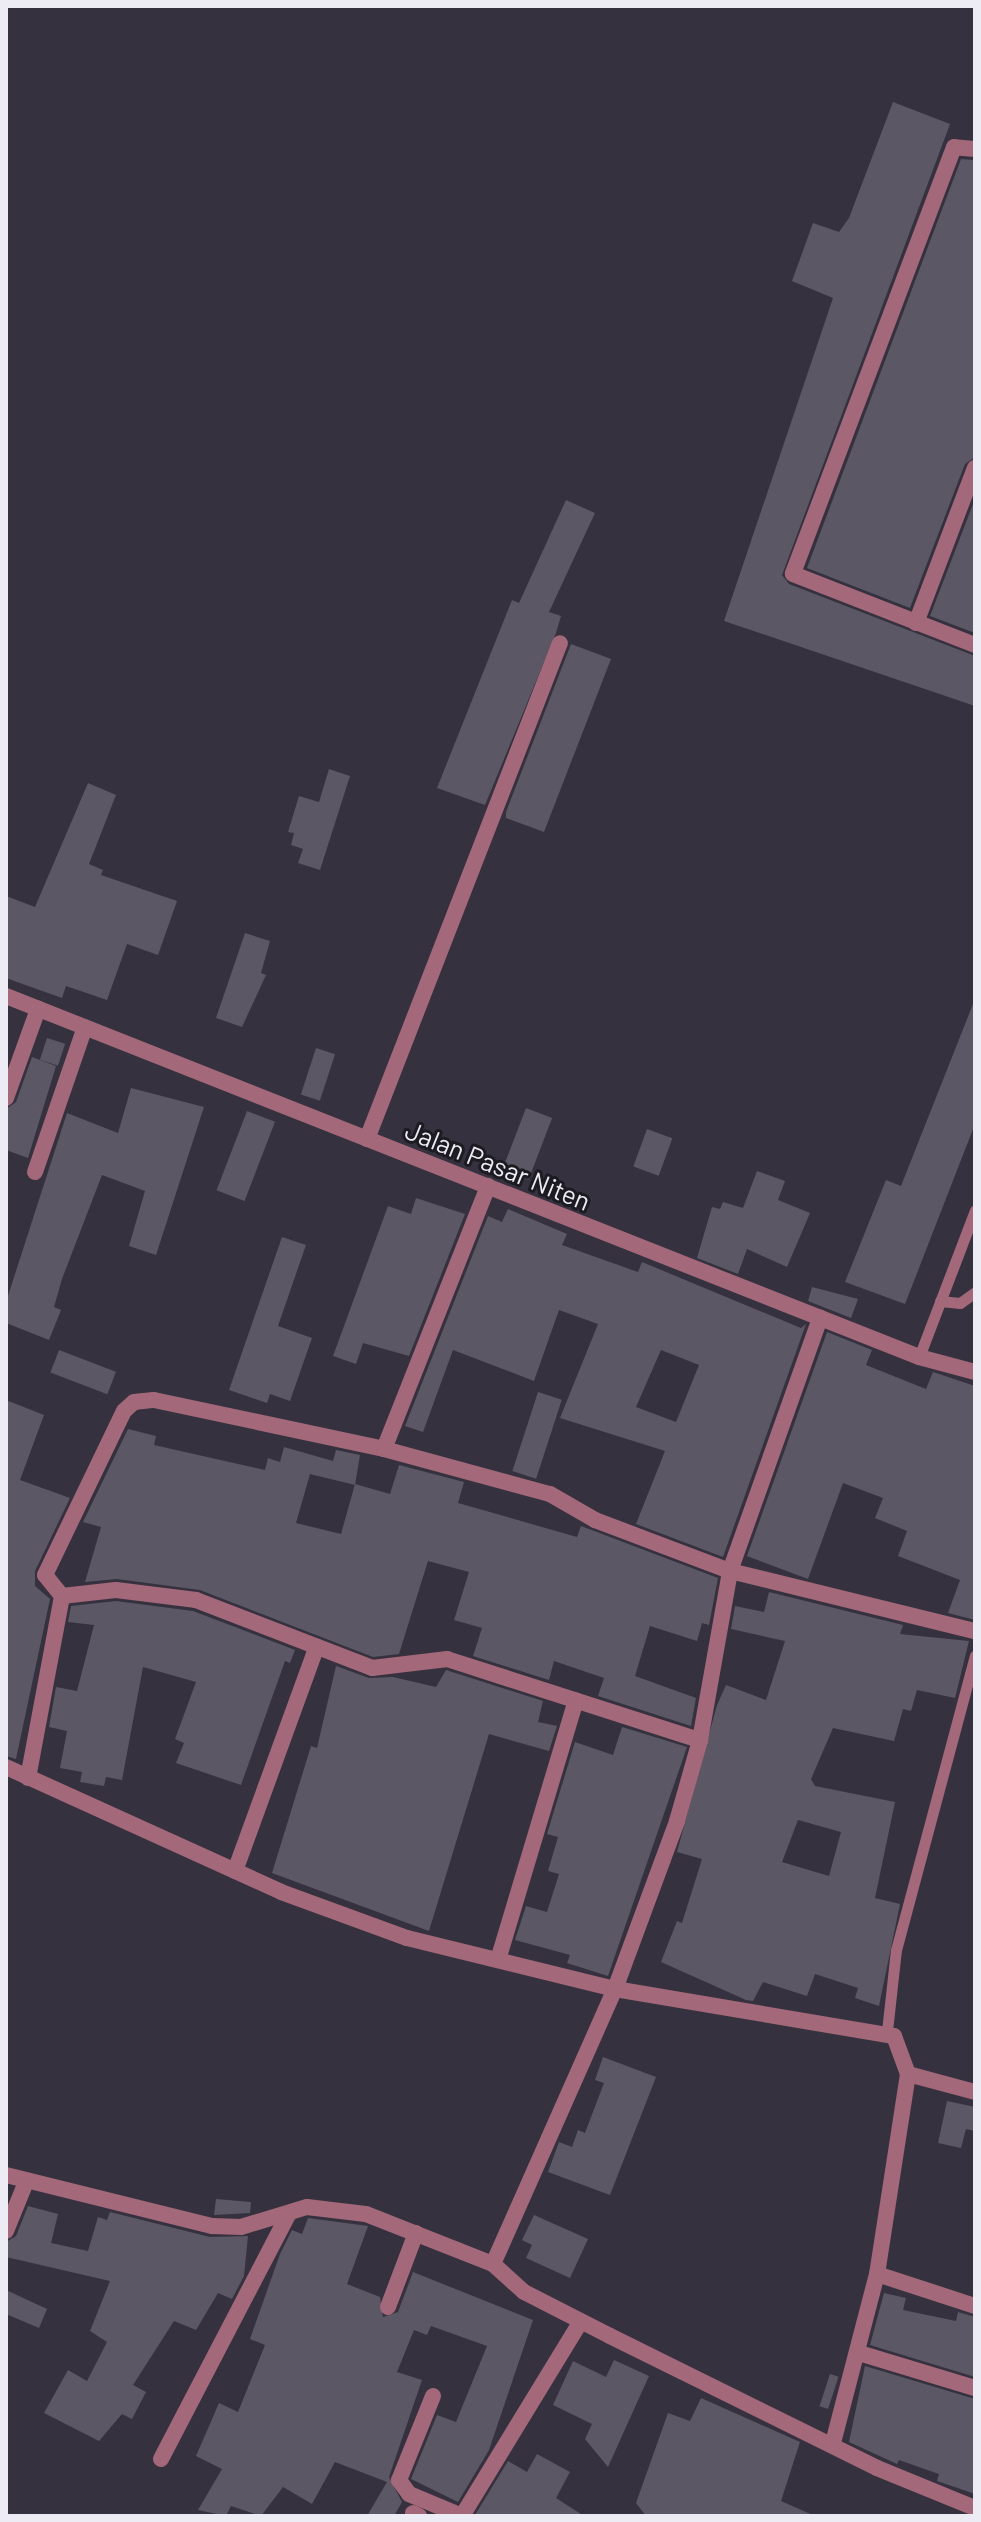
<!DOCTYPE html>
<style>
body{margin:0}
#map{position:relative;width:981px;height:2522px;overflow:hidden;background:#36313f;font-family:Barlow,sans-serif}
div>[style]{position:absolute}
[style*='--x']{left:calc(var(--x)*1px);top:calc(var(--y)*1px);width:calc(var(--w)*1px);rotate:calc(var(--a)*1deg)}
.building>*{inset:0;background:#5b5765;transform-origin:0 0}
.service>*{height:11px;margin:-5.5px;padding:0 5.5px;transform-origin:5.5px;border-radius:5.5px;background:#a36879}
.minor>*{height:16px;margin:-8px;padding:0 8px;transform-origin:8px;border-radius:8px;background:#a36879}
span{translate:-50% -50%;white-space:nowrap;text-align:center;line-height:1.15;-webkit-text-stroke:6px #1c1b21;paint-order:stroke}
.street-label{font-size:26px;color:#edebf4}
.frame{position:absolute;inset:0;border:8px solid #edebf4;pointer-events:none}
</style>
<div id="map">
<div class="building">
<i style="clip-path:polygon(893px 102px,950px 124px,782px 575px,789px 584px,975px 656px,975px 706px,724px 621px,833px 298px,792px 281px,813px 223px,839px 232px,849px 218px)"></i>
<i style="clip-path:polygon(961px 159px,975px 160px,975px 457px,965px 464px,910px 608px,807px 568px)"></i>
<i style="clip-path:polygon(975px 499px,975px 633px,930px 616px)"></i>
<i style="clip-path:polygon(566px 500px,595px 513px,549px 612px,561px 616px,556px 633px,485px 805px,437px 788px,512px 600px,519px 603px)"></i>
<i style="clip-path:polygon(571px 644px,611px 659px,544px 832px,506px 818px,506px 812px)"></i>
<i style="clip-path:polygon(329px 769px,350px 776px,320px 870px,298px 863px,303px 849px,291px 845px,294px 833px,288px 832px,299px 796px,319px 802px)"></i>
<i style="clip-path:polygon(88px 783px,116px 795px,89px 864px,103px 870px,101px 875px,177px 901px,158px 955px,127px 944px,107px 1000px,66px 986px,62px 998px,6px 978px,6px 896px,35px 907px)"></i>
<i style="clip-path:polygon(245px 933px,270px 941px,261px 973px,266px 975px,242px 1027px,216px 1018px)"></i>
<i style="clip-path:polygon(973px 1004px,975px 1124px,905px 1304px,845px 1282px,886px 1180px,901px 1186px)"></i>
<i style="left:47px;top:1038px;width:19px;height:23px;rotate:18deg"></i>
<i style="left:316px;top:1048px;width:20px;height:49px;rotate:18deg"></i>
<i style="clip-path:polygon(32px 1057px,56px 1066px,28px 1158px,6px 1150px,6px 1109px,16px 1102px)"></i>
<i style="clip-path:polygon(131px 1088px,204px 1107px,156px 1255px,129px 1246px,145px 1191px,102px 1175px,62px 1279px,54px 1307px,61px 1310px,49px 1340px,6px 1323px,6px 1302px,67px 1113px,118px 1133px)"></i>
<i style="left:526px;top:1108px;width:28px;height:66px;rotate:21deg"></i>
<i style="left:247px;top:1111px;width:30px;height:85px;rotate:21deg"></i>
<i style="left:647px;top:1129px;width:27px;height:40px;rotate:20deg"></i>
<i style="clip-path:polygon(757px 1171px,785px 1181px,778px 1200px,810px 1213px,787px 1267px,747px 1249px,738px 1274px,697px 1258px,712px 1207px,720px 1209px,723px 1202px,743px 1208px)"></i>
<i style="clip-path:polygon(416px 1198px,465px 1214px,409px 1356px,363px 1343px,356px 1364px,333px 1356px,388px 1206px,411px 1214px)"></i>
<i style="clip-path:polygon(evenodd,508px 1209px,567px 1234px,562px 1245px,638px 1272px,642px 1262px,801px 1328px,806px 1324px,723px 1557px,636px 1524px,665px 1451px,560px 1418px,598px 1324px,559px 1310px,534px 1381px,453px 1350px,423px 1432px,405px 1426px,488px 1216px,502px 1222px,508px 1209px,661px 1350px,699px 1365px,676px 1422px,636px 1407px,661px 1350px)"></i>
<i style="clip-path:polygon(282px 1237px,306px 1245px,278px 1326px,312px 1338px,290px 1401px,270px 1394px,267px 1403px,229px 1390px)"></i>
<i style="clip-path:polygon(812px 1287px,858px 1299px,851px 1318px,808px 1301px)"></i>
<i style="clip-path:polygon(827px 1332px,872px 1350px,866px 1365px,926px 1389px,933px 1372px,975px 1386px,975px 1620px,948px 1613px,960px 1580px,898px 1556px,907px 1531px,875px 1518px,883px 1498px,843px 1483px,808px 1579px,747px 1556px)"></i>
<i style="left:59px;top:1350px;width:61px;height:24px;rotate:21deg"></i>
<i style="left:538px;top:1392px;width:25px;height:83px;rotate:18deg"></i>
<i style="clip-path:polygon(6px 1400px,44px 1415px,20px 1480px,70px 1498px,35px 1571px,35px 1586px,50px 1599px,16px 1759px,6px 1756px)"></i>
<i style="clip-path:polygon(128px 1429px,156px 1436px,154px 1445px,265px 1470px,268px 1458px,280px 1462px,284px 1447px,333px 1461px,336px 1450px,360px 1455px,355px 1485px,310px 1474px,296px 1523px,341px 1534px,355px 1484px,390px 1494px,399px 1465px,464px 1482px,458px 1503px,577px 1537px,581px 1526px,718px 1578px,709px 1625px,702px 1623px,697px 1641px,650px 1626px,635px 1676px,696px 1698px,691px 1726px,598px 1696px,604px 1678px,554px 1661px,549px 1680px,473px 1656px,482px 1628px,454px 1620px,469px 1572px,428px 1561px,399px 1654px,373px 1657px,200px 1590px,117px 1579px,85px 1582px,101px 1527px,83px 1522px)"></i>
<i style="clip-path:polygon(evenodd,769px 1592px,903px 1625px,900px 1634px,969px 1641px,955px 1698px,917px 1690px,911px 1711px,903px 1709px,894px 1741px,833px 1728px,811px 1779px,815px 1786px,895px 1802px,875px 1898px,900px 1904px,879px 2006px,855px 1998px,858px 1988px,815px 1974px,807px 1996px,763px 1982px,753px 2001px,746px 2000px,661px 1962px,677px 1921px,682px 1923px,702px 1859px,677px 1852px,717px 1705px,726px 1685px,766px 1700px,785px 1641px,731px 1629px,735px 1606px,764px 1612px,769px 1592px,798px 1820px,841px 1832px,829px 1876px,782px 1862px,798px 1820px)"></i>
<i style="clip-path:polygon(116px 1601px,193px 1611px,295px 1650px,290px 1663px,285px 1661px,241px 1785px,176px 1763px,184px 1743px,175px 1739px,196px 1682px,143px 1667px,122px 1780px,106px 1777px,104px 1786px,80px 1782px,82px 1772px,60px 1768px,67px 1731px,49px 1727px,56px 1687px,77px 1691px,94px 1625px,68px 1622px,71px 1606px)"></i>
<i style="clip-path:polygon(336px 1666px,369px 1678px,393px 1677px,436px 1687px,446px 1670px,543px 1701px,538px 1722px,557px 1726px,549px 1751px,489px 1734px,429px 1931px,272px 1873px,311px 1746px,317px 1748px)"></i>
<i style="clip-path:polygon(622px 1727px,687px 1747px,608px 1976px,567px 1963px,570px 1955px,515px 1940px,526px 1906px,547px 1912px,559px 1874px,548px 1871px,558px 1837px,547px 1834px,575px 1742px,613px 1755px)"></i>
<i style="clip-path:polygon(603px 2057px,656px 2077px,610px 2195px,548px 2172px,559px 2142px,572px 2147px,578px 2130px,585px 2133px,604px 2083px,595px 2080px)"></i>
<i style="clip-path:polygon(947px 2101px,975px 2107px,975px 2131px,966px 2129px,961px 2148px,938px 2143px)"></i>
<i style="clip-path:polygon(216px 2199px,251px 2202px,250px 2213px,214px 2215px)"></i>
<i style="clip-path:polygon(28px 2206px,58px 2214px,51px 2243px,88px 2251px,98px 2217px,107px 2220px,110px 2212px,210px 2237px,248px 2236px,244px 2276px,232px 2299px,218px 2293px,196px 2330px,174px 2321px,133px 2385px,146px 2392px,132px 2419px,122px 2414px,99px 2441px,44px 2413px,68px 2370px,87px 2381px,107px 2342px,90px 2331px,110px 2281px,6px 2257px,6px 2242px,16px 2236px)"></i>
<i style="clip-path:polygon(534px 2215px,588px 2239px,570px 2278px,526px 2258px,532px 2245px,522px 2240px)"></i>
<i style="clip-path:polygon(308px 2218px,368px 2226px,347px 2284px,380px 2297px,383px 2317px,398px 2312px,413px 2272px,533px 2320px,489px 2450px,458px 2502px,411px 2479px,437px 2415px,456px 2422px,487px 2346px,431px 2326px,427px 2335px,414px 2330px,397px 2372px,422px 2380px,389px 2477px,402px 2502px,394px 2516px,367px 2516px,387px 2482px,335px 2462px,312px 2504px,283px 2487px,261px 2516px,231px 2506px,226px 2516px,198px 2510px,222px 2469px,196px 2456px,219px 2403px,238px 2412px,265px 2345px,250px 2339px,280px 2254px,292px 2230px,302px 2234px)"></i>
<i style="clip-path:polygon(6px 2290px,47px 2309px,39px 2328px,6px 2314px)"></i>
<i style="clip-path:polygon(884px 2293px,906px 2298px,903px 2310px,956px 2321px,958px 2312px,975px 2317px,975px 2377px,870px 2345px)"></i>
<i style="clip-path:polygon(614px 2360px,649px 2376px,608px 2467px,585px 2439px,592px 2424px,553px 2405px,573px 2361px,606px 2377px)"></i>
<i style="clip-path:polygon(865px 2366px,975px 2399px,975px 2494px,937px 2481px,939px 2474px,899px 2460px,897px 2464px,849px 2442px)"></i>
<i style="left:830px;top:2374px;width:9px;height:34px;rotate:18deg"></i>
<i style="clip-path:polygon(701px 2398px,800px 2442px,781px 2501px,815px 2516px,646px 2516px,636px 2503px,668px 2413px,690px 2421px)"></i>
<i style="clip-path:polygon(537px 2454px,570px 2472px,556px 2498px,584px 2516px,475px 2515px,508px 2461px,527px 2472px)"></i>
</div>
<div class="service">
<i style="--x:940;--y:1301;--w:20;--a:6"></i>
<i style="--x:960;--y:1303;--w:19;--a:-36"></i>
<i style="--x:919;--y:1357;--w:157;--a:-69.1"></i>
<i style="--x:887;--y:2031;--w:81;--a:-83.7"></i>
<i style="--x:896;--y:1950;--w:305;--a:-75"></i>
</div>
<div class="minor">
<i style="--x:975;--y:149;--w:21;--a:-175"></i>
<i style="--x:954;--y:147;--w:456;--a:110.7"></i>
<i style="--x:793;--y:574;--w:195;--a:21.3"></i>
<i style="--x:916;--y:623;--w:166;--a:-69.2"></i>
<i style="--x:6;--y:996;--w:982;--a:21.57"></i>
<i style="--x:919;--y:1357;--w:58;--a:15"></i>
<i style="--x:6;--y:1098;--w:95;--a:-70.2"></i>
<i style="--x:367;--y:1139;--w:532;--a:-68.74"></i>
<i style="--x:35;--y:1172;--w:153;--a:-71"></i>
<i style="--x:384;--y:1449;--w:283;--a:-68.4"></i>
<i style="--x:62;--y:1596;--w:54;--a:-6.3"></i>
<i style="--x:116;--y:1590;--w:81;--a:7.1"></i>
<i style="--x:196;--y:1600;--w:189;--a:21.1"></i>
<i style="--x:372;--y:1668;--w:76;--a:-6.8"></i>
<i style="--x:447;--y:1659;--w:266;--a:17.8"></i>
<i style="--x:6;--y:1767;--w:302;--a:24.4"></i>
<i style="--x:281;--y:1892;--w:134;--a:20.1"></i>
<i style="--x:407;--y:1938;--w:214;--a:13.8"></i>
<i style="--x:615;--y:1989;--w:283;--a:9.6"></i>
<i style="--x:894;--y:2036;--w:40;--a:69.8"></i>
<i style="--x:908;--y:2074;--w:202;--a:98.8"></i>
<i style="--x:877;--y:2274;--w:175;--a:104.6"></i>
<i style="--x:28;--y:1778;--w:185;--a:-79.4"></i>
<i style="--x:62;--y:1596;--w:27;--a:-129"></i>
<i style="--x:45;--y:1575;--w:182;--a:-64.3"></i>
<i style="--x:124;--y:1411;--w:13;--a:-42"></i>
<i style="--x:134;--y:1402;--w:20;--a:-6"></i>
<i style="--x:154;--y:1400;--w:235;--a:12"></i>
<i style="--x:384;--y:1449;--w:172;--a:15.2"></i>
<i style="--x:550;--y:1494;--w:52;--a:30"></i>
<i style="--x:595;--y:1520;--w:144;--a:20.7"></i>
<i style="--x:730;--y:1571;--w:252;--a:13.8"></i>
<i style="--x:235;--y:1871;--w:239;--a:-70"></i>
<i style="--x:498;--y:1960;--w:271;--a:-73.3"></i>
<i style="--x:908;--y:2074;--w:69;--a:15"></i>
<i style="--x:6;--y:2175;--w:212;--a:13.9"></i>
<i style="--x:212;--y:2226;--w:29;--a:2"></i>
<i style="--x:241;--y:2227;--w:69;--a:-16.9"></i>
<i style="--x:307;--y:2207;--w:59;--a:6.8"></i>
<i style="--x:366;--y:2214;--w:136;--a:21.5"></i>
<i style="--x:493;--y:2264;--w:42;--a:42.1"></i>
<i style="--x:524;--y:2292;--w:97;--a:27.1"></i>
<i style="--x:610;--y:2336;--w:298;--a:26.3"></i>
<i style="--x:877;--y:2468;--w:106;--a:22.2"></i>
<i style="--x:6;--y:2231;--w:53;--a:-67.8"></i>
<i style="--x:493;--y:2264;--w:301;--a:-66.1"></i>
<i style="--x:615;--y:1989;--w:179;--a:-69.7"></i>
<i style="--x:677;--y:1821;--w:84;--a:-74.1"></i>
<i style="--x:700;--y:1740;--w:172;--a:-79.9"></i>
<i style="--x:730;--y:1571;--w:269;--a:-70.4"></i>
<i style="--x:877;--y:2274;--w:103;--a:18.1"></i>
<i style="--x:388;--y:2307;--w:79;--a:-69.3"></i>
<i style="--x:859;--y:2353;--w:121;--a:16.8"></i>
<i style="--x:433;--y:2396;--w:91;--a:112"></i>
<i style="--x:399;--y:2480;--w:17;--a:54"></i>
<i style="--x:409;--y:2494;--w:57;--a:22.5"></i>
<i style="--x:161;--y:2459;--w:277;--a:-62.5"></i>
<i style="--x:413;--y:2513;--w:7;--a:27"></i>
<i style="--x:462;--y:2516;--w:228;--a:-58.6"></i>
</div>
<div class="street-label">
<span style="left:498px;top:1165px;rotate:22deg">Jalan Pasar Niten</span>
</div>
<div class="frame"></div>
</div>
